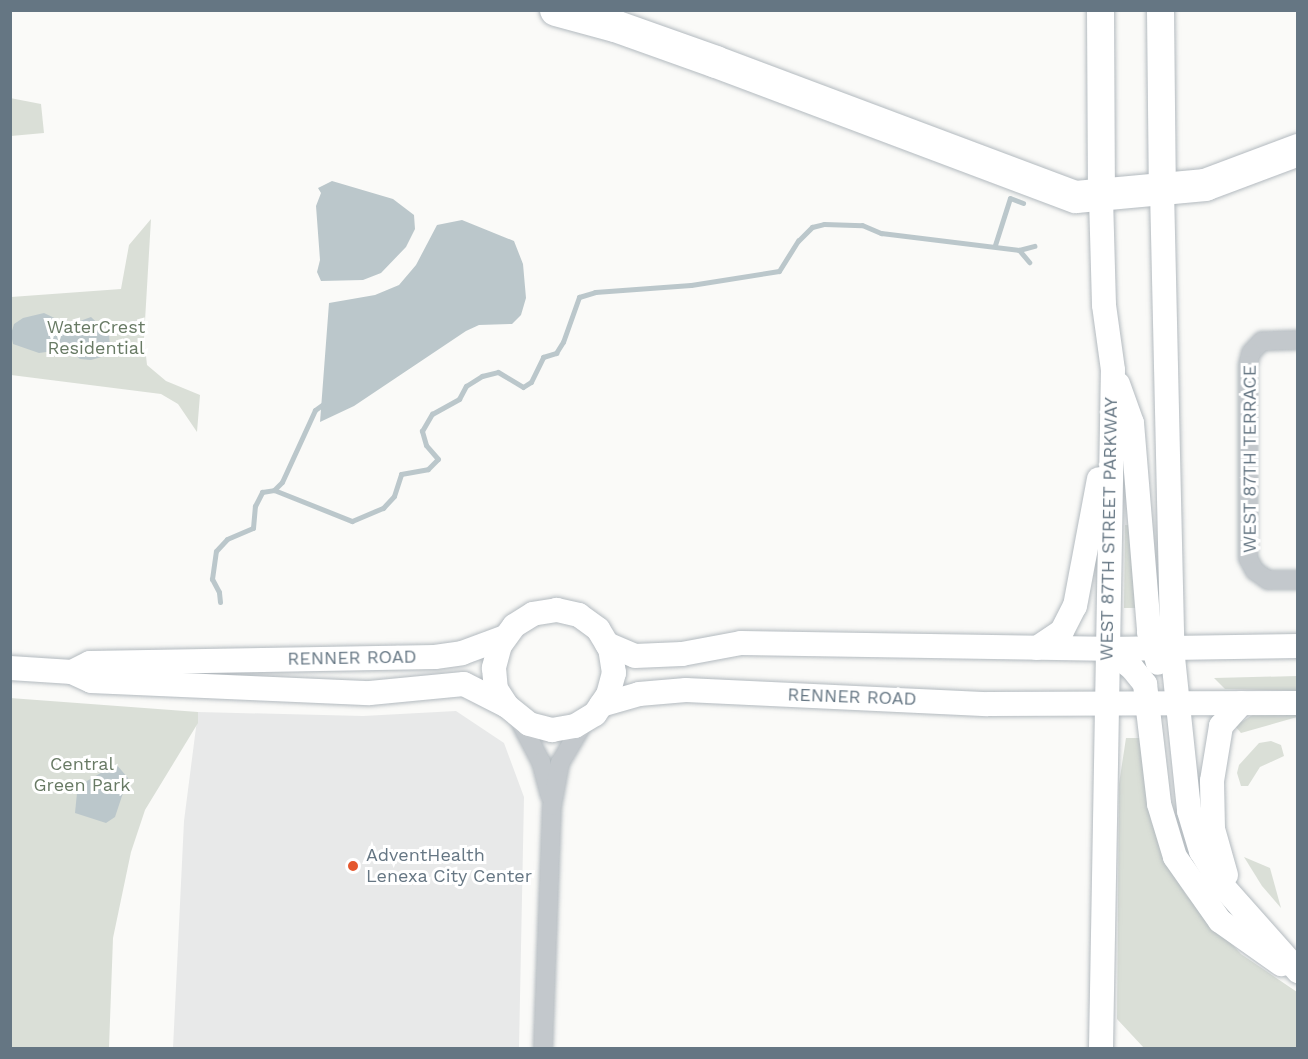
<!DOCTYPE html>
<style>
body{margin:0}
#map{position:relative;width:1308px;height:1059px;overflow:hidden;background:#fafaf8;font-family:"Work Sans",sans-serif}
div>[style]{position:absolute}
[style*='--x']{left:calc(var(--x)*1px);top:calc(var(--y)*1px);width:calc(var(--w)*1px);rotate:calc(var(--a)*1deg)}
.built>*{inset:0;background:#e8e9e9}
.green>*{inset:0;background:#dadfd7}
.water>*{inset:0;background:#bbc7cb}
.stream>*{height:5px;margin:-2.5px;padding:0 2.5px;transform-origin:2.5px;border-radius:2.5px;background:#bbc7cb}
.roads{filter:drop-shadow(0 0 2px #b3babf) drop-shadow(0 0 2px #b3babf)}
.minor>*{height:18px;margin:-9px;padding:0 9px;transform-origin:9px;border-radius:9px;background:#c3c8cc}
.secondary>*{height:24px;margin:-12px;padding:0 12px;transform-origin:12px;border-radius:12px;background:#fff}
.primary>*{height:27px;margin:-13.5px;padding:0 13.5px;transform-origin:13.5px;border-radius:13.5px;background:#fff}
.motorway>*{height:32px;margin:-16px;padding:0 16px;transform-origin:16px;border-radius:16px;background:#fff}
.dots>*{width:16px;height:16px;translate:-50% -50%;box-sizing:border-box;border:3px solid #fff;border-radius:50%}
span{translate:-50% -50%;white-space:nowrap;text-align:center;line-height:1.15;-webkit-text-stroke:6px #fff;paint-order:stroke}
.park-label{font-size:18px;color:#687a64}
.street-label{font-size:18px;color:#657683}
.poi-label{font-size:18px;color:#657683}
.left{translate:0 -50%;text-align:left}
.frame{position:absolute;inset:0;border:12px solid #657683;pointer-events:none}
</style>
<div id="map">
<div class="built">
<i style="clip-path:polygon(456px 711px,504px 743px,524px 797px,519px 1048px,173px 1048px,184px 821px,198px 712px,363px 716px)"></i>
</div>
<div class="green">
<i style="clip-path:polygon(10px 98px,41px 104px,44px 133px,11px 136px)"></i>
<i style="clip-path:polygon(151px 219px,144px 338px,147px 365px,166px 381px,200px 395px,197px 432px,178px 404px,161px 394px,11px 375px,11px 297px,121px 289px,129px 245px)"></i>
<i style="clip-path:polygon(1125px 525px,1129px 525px,1135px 608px,1124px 608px)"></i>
<i style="clip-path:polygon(1297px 676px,1297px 691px,1225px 689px,1214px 678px)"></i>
<i style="clip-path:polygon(10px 698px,198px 712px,198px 723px,145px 810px,131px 852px,113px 938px,109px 1048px,11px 1048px)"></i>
<i style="clip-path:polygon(1297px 713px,1297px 717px,1241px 733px,1235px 726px,1254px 714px)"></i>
<i style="clip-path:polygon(1126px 738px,1143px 738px,1151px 821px,1172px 872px,1186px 895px,1241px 954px,1297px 992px,1297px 1048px,1144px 1048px,1117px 1019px,1119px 784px)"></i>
<i style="clip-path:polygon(1271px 741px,1281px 745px,1284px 756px,1260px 767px,1248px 786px,1241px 786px,1237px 773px,1239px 765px,1259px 743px)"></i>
<i style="clip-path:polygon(1244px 857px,1270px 868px,1281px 908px,1262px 886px)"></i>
</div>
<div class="water">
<i style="clip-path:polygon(332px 181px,393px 199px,414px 215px,415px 229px,406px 247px,381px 273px,363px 280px,321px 281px,317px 272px,320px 260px,316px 206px,321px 193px,318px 188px)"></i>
<i style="clip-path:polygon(462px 220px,514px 241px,523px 264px,526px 298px,521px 315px,512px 324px,479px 325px,466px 331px,354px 406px,320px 422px,329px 303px,375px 295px,399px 285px,416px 265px,437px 225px)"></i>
<i style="clip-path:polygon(44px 313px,69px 325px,91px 317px,109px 334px,110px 348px,105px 356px,91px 360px,80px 359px,68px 349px,39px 353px,13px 344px,11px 334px,14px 324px,23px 318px)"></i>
<i style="clip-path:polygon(116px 764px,128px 778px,115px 817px,106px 823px,75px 813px,77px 793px,87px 781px)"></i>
</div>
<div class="stream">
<i style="--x:995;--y:245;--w:49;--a:-72.3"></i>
<i style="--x:1010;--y:198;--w:14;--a:21"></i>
<i style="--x:1019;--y:250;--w:16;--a:50"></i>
<i style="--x:274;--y:490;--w:84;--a:21.7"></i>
<i style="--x:352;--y:521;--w:34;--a:-23"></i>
<i style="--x:383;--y:508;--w:16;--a:-47"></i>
<i style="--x:394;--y:496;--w:23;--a:-72"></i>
<i style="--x:401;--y:474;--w:27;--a:-10"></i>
<i style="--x:428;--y:469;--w:14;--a:-45"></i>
<i style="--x:438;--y:459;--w:18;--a:-131"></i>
<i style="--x:426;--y:445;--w:15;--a:-106"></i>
<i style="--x:422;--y:431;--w:20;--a:-60"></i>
<i style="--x:432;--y:414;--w:31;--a:-29"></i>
<i style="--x:459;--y:399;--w:15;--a:-62"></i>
<i style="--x:466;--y:386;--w:19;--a:-32"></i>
<i style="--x:482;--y:376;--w:16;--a:-14"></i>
<i style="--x:498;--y:372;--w:29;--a:31"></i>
<i style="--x:523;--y:387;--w:9;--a:-32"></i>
<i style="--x:531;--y:382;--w:28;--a:-64"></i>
<i style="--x:543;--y:357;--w:14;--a:-17"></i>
<i style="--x:556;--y:353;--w:13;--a:-58"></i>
<i style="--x:563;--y:342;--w:48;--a:-70.4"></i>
<i style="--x:579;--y:297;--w:17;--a:-17"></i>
<i style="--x:595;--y:292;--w:96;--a:-4.2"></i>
<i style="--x:691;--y:285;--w:89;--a:-9"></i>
<i style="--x:779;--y:271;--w:36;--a:-58"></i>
<i style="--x:798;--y:241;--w:20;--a:-45"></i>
<i style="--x:812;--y:227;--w:12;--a:-14"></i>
<i style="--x:824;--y:224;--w:38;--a:2"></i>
<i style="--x:862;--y:225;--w:21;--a:23"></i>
<i style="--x:881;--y:233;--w:139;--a:7"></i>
<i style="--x:1019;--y:250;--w:16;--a:-15"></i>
<i style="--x:220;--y:602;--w:10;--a:-96"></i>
<i style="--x:219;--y:592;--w:15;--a:-118"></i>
<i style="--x:212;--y:579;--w:28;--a:-82"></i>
<i style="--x:216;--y:551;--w:16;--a:-47"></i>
<i style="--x:227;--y:539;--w:28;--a:-23"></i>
<i style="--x:253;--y:528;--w:22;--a:-85"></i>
<i style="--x:255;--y:506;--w:16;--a:-63"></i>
<i style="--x:262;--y:492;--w:12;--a:-9"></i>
<i style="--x:274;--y:490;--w:11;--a:-45"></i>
<i style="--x:282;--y:482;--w:79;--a:-65.4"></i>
<i style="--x:315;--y:410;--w:9;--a:-36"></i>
</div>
<div class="roads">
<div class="minor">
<i style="--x:1298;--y:340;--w:36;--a:178"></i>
<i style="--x:1262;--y:341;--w:16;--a:133"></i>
<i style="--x:1251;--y:353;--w:12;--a:104"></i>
<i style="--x:1248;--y:365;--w:193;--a:90"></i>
<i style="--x:1248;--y:558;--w:15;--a:62"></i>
<i style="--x:1255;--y:571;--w:16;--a:35"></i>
<i style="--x:1268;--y:580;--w:30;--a:0"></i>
<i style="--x:518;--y:718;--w:50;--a:62.4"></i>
<i style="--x:541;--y:762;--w:35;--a:75"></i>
<i style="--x:543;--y:1048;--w:242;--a:-87.9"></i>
<i style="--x:552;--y:806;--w:44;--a:-79.5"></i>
<i style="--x:560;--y:763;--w:51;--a:-59.4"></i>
</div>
<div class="secondary">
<i style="--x:1162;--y:190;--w:458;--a:88.7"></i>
<i style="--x:1172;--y:648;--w:164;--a:84"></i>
<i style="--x:1189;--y:811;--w:42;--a:73.3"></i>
<i style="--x:1201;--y:851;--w:37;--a:59"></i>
<i style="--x:1220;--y:883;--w:118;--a:48.4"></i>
<i style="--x:1118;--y:384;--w:41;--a:70.3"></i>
<i style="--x:1132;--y:423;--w:210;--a:85.3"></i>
<i style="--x:1149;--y:632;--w:32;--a:74"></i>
<i style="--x:607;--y:644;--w:30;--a:23"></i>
<i style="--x:635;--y:656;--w:47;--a:-2.4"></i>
<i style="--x:682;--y:654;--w:60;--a:-10.6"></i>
<i style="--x:741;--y:643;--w:366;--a:0.9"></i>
<i style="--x:1107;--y:649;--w:191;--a:-0.9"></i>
<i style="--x:1037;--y:648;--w:30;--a:-34"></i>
<i style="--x:1062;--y:631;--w:28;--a:-63"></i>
<i style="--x:1075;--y:606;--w:129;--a:-79.3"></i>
<i style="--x:1107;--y:649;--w:31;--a:37"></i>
<i style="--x:1132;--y:668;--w:21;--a:51"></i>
<i style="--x:1145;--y:684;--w:121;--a:83.3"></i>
<i style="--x:1159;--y:804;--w:55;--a:73.2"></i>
<i style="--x:1175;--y:857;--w:78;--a:54.9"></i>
<i style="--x:1220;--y:921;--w:75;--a:35.2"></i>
<i style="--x:10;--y:668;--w:62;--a:3.7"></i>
<i style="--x:72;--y:672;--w:21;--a:25"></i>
<i style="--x:91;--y:681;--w:279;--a:2.5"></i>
<i style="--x:370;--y:693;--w:94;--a:-5.5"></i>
<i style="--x:464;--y:684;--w:48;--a:27.1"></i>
<i style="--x:507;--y:706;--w:28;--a:39"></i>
<i style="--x:529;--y:724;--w:24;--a:15"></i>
<i style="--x:552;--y:730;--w:23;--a:-10"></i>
<i style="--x:575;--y:726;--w:23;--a:-31"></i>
<i style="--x:595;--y:714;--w:23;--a:-56"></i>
<i style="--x:608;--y:695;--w:23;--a:-75"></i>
<i style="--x:614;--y:673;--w:24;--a:-99"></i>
<i style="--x:610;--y:649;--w:23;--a:-121"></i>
<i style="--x:598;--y:629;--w:24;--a:-144"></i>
<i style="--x:579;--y:615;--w:23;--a:-167"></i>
<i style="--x:557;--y:610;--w:24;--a:171"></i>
<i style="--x:533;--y:614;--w:22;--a:148"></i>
<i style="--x:514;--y:626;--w:24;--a:126"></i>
<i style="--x:500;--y:645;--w:24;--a:105"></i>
<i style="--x:494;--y:668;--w:21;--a:85"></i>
<i style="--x:496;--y:689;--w:20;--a:57"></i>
<i style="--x:72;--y:672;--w:20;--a:-27"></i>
<i style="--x:90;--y:663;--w:345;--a:-1"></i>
<i style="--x:435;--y:657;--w:27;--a:-8"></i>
<i style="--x:462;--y:653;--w:46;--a:-20.4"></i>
<i style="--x:601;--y:705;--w:40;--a:-16"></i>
<i style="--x:639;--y:694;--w:47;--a:-4.9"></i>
<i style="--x:686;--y:690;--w:302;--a:2.7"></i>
<i style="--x:988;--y:704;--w:310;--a:-0.2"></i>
<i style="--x:1226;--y:875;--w:48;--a:-105.8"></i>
<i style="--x:1213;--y:829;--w:48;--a:-91.2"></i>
<i style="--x:1212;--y:781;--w:56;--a:-80.7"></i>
<i style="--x:1221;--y:726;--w:31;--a:-48"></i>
<i style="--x:1101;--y:1048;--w:678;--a:-88.99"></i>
<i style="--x:1113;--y:370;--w:66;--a:-97.9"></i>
<i style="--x:1104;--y:305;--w:110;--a:-91.6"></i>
</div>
<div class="primary">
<i style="--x:1100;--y:10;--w:185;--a:89.7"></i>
<i style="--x:1160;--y:10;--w:180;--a:89.4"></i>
</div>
<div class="motorway">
<i style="--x:556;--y:10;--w:61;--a:15.2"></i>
<i style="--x:615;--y:26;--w:107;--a:19.6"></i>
<i style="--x:716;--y:62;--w:384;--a:20.6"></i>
<i style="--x:1076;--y:197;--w:130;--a:-5.3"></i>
<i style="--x:1205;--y:185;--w:99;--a:-20.6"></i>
</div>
</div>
<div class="dots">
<i style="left:353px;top:866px;background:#e4572e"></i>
</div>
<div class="park-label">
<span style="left:96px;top:338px">WaterCrest<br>Residential</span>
<span style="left:82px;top:775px">Central<br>Green Park</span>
</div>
<div class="street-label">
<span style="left:1250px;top:459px;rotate:-90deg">WEST 87TH TERRACE</span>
<span style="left:1109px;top:529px;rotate:-89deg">WEST 87TH STREET PARKWAY</span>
<span style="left:352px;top:658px;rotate:-1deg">RENNER ROAD</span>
<span style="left:852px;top:697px;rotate:2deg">RENNER ROAD</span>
</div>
<div class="poi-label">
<span class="left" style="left:366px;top:866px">AdventHealth<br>Lenexa City Center</span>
</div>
<div class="frame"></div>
</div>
